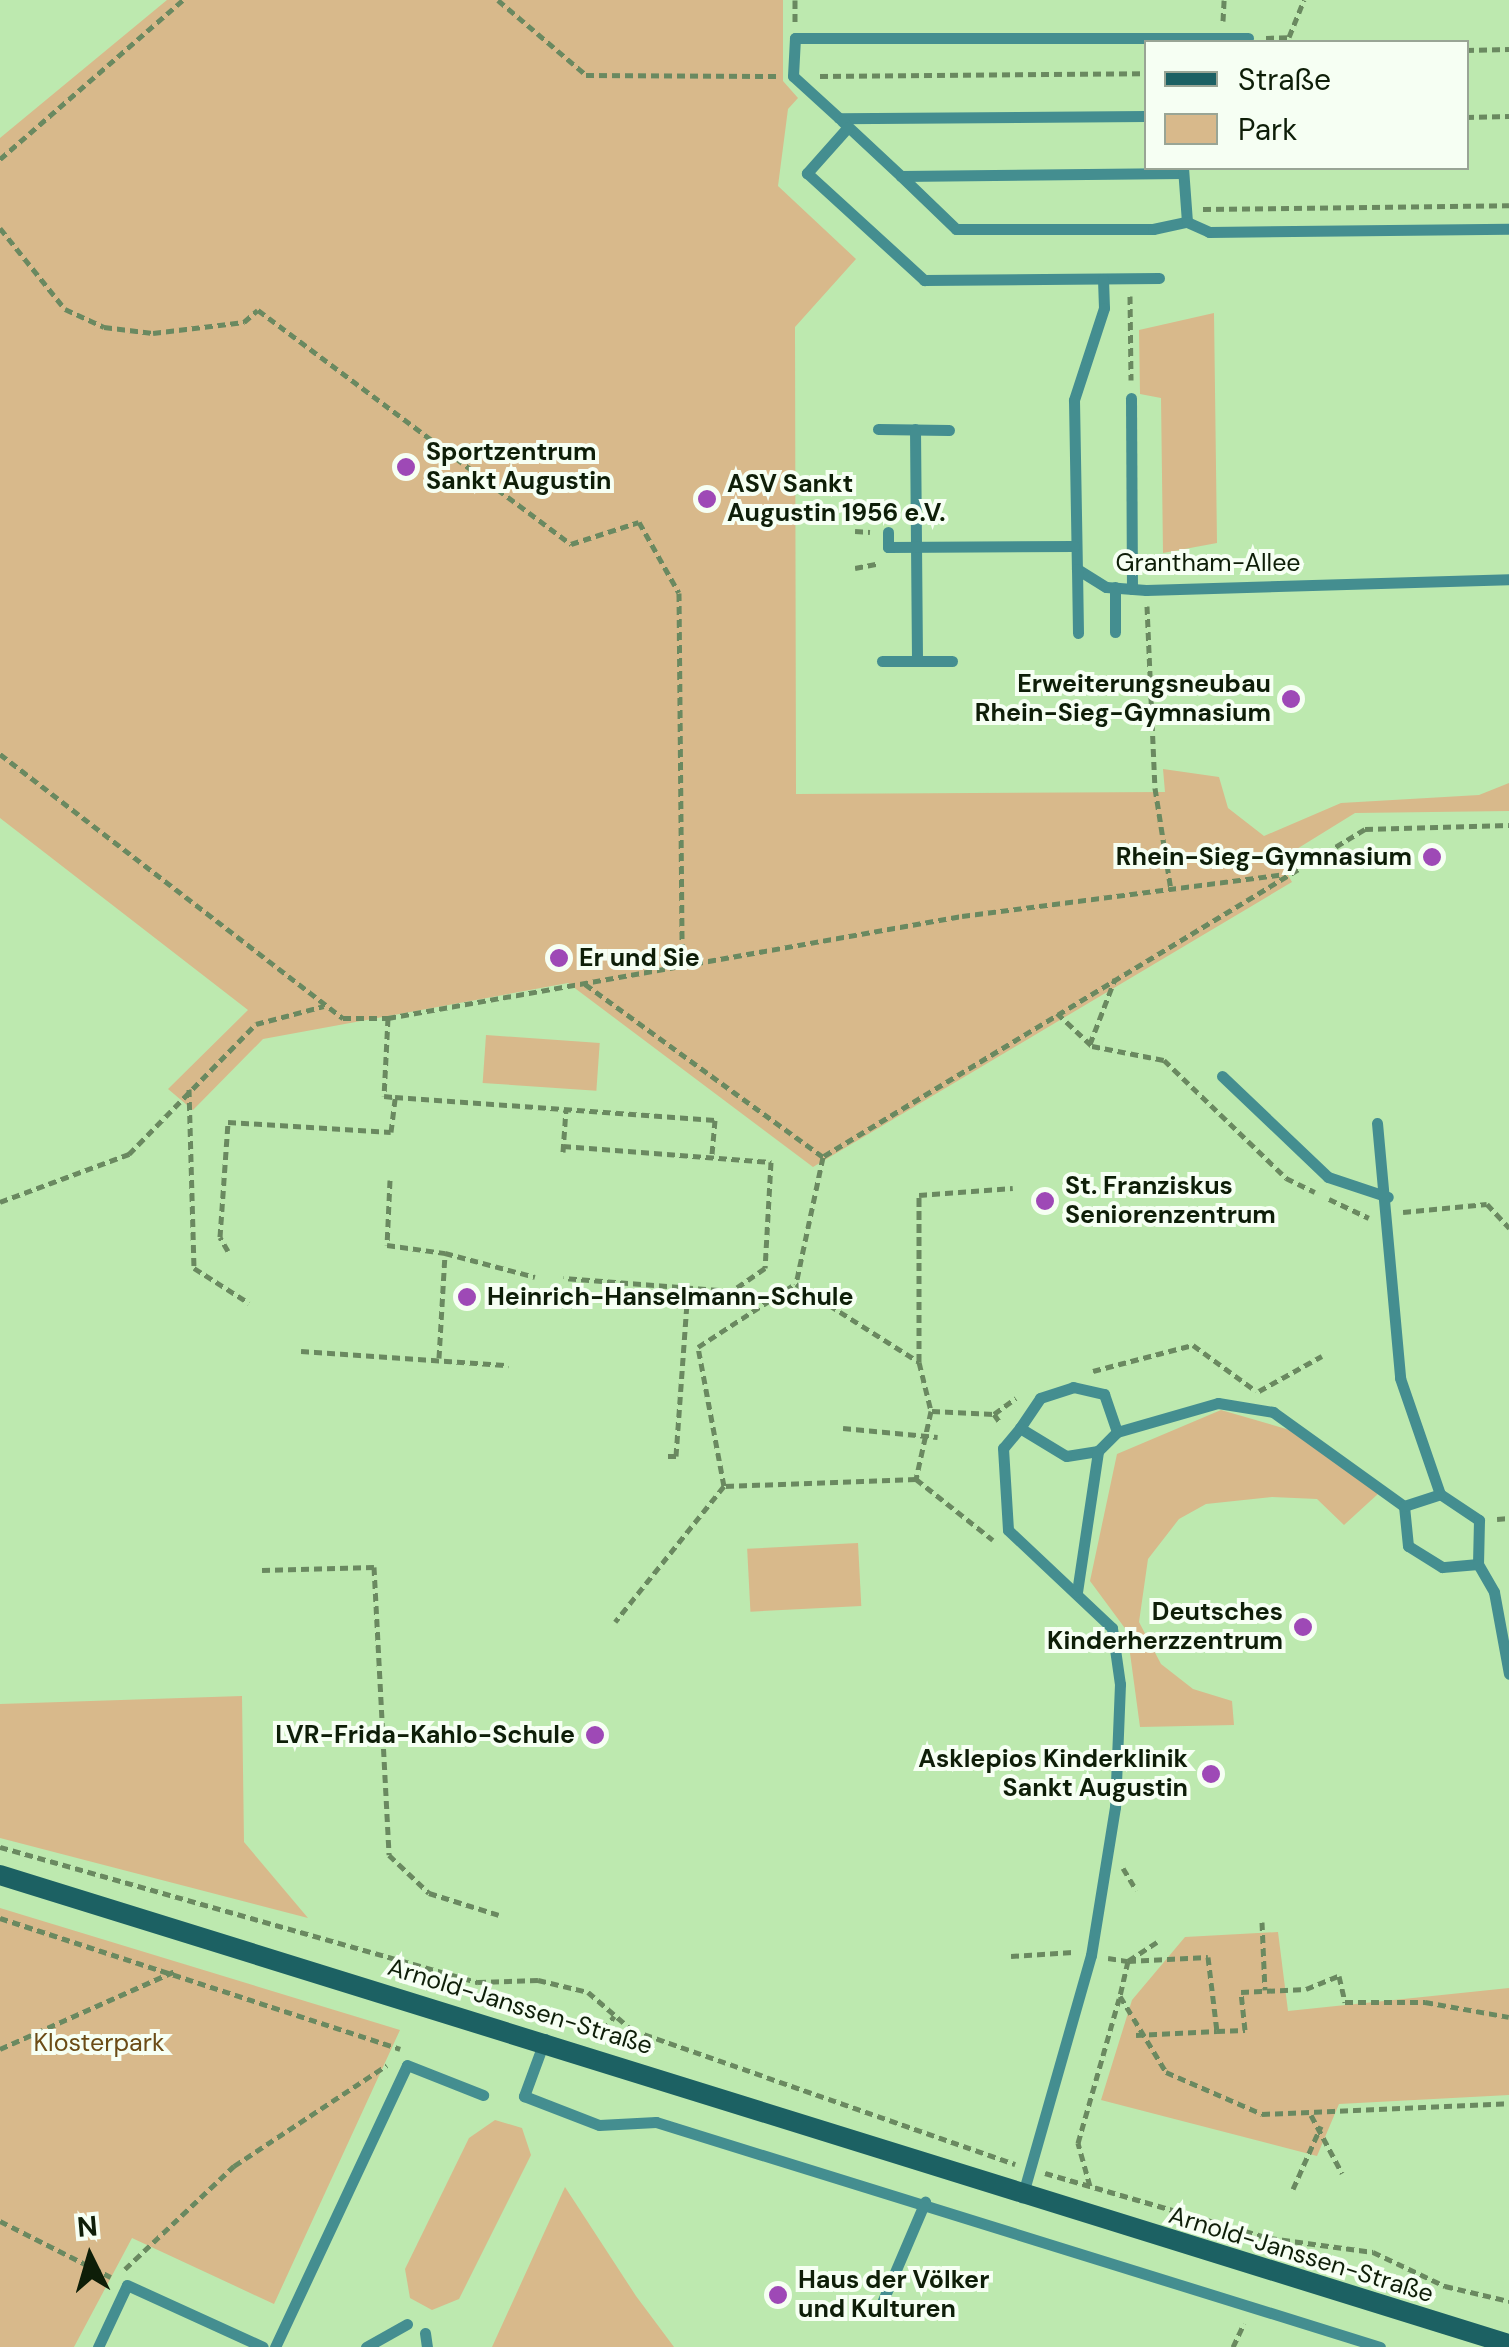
<!DOCTYPE html>
<meta charset="utf-8">
<style>
body{margin:0}
#map{position:relative;width:1509px;height:2347px;overflow:hidden;background:#bde9af;font-family:"DM Sans",sans-serif}
div>[style]{position:absolute}
[style*='--x']{left:calc(var(--x)*1px);top:calc(var(--y)*1px);width:calc(var(--w)*1px);rotate:calc(var(--a)*1deg)}
.green>*{inset:0;background:#d8b98b;transform-origin:0 0}
.path>*{height:5px;margin-top:-2.5px;transform-origin:0;background:repeating-linear-gradient(90deg,#6a8960 0 8px,transparent 0 13px)}
.service>*{height:11px;margin:-5.5px;padding:0 5.5px;transform-origin:5.5px;border-radius:5.5px;background:#448e90}
.secondary>*{height:20px;margin:-10px;padding:0 10px;transform-origin:10px;border-radius:10px;background:#1c6163}
.dots>*{width:28px;height:28px;translate:-50% -50%;box-sizing:border-box;border:5px solid #f6fff3;border-radius:50%}
span{translate:-50% -50%;white-space:nowrap;text-align:center;line-height:1.15;-webkit-text-stroke:8px #f6fff3;paint-order:stroke}
.poi-label{font-size:25px;color:#0e1e08;font-weight:700}
.left{translate:0 -50%;text-align:left}
.right{translate:-100% -50%;text-align:right}
.street-label{font-size:25px;color:#0e1e08}
.park-label{font-size:25px;color:#6b4c16}
.legend{position:absolute;left:1144px;top:40px;width:325px;height:130px;box-sizing:border-box;background:#f6fff3;border:2px solid #99a595;margin:0;padding:12px 18px;list-style:none;font-size:30px;color:#0e1e08}
.legend li{display:flex;align-items:center;gap:20px;height:50px}
.legend b{width:50px;border:2px solid #99a595}
.north{position:absolute;left:40px;top:2207px;width:100px;height:100px;-webkit-text-stroke:8px #f6fff3;paint-order:stroke;rotate:355deg;font-size:28px;font-weight:700;line-height:40px;text-align:center;color:#0e1e08}
.north::after{content:'';display:block;margin:auto;width:35px;height:45px;background:#0e1e08;clip-path:polygon(50% 0,100% 100%,50% 72%,0 100%)}
</style>
<div id="map">
<div class="green">
<i style="clip-path:polygon(167px 0,783px 0,783px 81px,798px 98px,788px 109px,778px 186px,856px 259px,795px 327px,796px 794px,1165px 792px,1163px 769px,1219px 777px,1228px 808px,1264px 836px,1341px 803px,1479px 795px,1509px 783px,1509px 811px,1355px 813px,1279px 860px,1292px 882px,813px 1167px,568px 983px,263px 1039px,193px 1110px,168px 1089px,248px 1010px,0 818px,0 138px)"></i>
<i style="clip-path:polygon(1214px 313px,1217px 543px,1163px 553px,1161px 398px,1140px 394px,1139px 330px)"></i>
<i style="left:486px;top:1035px;width:114px;height:48px;rotate:4deg"></i>
<i style="clip-path:polygon(1221px 1410px,1300px 1433px,1379px 1493px,1344px 1525px,1317px 1499px,1272px 1497px,1206px 1504px,1179px 1519px,1148px 1559px,1139px 1622px,1161px 1664px,1193px 1689px,1232px 1701px,1234px 1725px,1140px 1727px,1127px 1631px,1090px 1581px,1117px 1454px)"></i>
<i style="left:858px;top:1543px;width:63px;height:111px;rotate:87deg"></i>
<i style="clip-path:polygon(242px 1696px,244px 1842px,308px 1918px,0 1838px,0 1704px)"></i>
<i style="clip-path:polygon(0 1908px,400px 2030px,274px 2304px,132px 2238px,74px 2347px,0 2347px)"></i>
<i style="clip-path:polygon(1278px 1932px,1288px 2011px,1509px 1988px,1509px 2095px,1339px 2104px,1317px 2156px,1101px 2100px,1132px 2000px,1185px 1937px)"></i>
<i style="clip-path:polygon(495px 2120px,522px 2128px,531px 2155px,459px 2299px,432px 2310px,410px 2298px,405px 2269px,469px 2138px)"></i>
<i style="clip-path:polygon(565px 2187px,636px 2296px,674px 2347px,492px 2347px)"></i>
</div>
<div class="path">
<i style="--x:498;--y:0;--w:116;--a:40.4"></i>
<i style="--x:586;--y:75;--w:193;--a:0.3"></i>
<i style="--x:795;--y:0;--w:22;--a:90"></i>
<i style="--x:1223;--y:21;--w:21;--a:-87"></i>
<i style="--x:1266;--y:38;--w:23;--a:-2"></i>
<i style="--x:1289;--y:37;--w:40;--a:-68"></i>
<i style="--x:1466;--y:50;--w:43;--a:-1.3"></i>
<i style="--x:820;--y:76;--w:326;--a:-0.5"></i>
<i style="--x:1466;--y:117;--w:43;--a:-1.3"></i>
<i style="--x:0;--y:159;--w:242;--a:-41"></i>
<i style="--x:1203;--y:209;--w:306;--a:-0.7"></i>
<i style="--x:0;--y:228;--w:104;--a:51.3"></i>
<i style="--x:65;--y:309;--w:43;--a:24.8"></i>
<i style="--x:104;--y:327;--w:49;--a:7"></i>
<i style="--x:153;--y:333;--w:92;--a:-6.9"></i>
<i style="--x:244;--y:322;--w:18;--a:-41"></i>
<i style="--x:258;--y:310;--w:391;--a:36.8"></i>
<i style="--x:571;--y:544;--w:71;--a:-17.9"></i>
<i style="--x:639;--y:522;--w:81;--a:60.6"></i>
<i style="--x:679;--y:593;--w:375;--a:89.5"></i>
<i style="--x:1130;--y:296;--w:84;--a:89.3"></i>
<i style="--x:855;--y:531;--w:15;--a:4"></i>
<i style="--x:855;--y:568;--w:25;--a:-11"></i>
<i style="--x:1147;--y:606;--w:182;--a:87.5"></i>
<i style="--x:1155;--y:788;--w:103;--a:81.1"></i>
<i style="--x:0;--y:754;--w:433;--a:37.6"></i>
<i style="--x:343;--y:1018;--w:45;--a:0"></i>
<i style="--x:388;--y:1018;--w:583;--a:-10.08"></i>
<i style="--x:962;--y:916;--w:326;--a:-7.4"></i>
<i style="--x:585;--y:984;--w:294;--a:36"></i>
<i style="--x:823;--y:1157;--w:130;--a:102"></i>
<i style="--x:796;--y:1284;--w:146;--a:32.4"></i>
<i style="--x:919;--y:1362;--w:50;--a:76.2"></i>
<i style="--x:931;--y:1411;--w:70;--a:102.4"></i>
<i style="--x:916;--y:1479;--w:192;--a:177.9"></i>
<i style="--x:724;--y:1486;--w:174;--a:128.7"></i>
<i style="--x:1057;--y:1013;--w:48;--a:43.3"></i>
<i style="--x:1092;--y:1046;--w:73;--a:11"></i>
<i style="--x:1164;--y:1060;--w:170;--a:44"></i>
<i style="--x:1286;--y:1178;--w:32;--a:26"></i>
<i style="--x:388;--y:1018;--w:78;--a:92.9"></i>
<i style="--x:384;--y:1096;--w:9;--a:6"></i>
<i style="--x:1090;--y:1044;--w:70;--a:-69"></i>
<i style="--x:189;--y:1089;--w:179;--a:88.4"></i>
<i style="--x:194;--y:1268;--w:65;--a:32.5"></i>
<i style="--x:563;--y:1146;--w:209;--a:4.4"></i>
<i style="--x:771;--y:1162;--w:106;--a:93.2"></i>
<i style="--x:765;--y:1268;--w:40;--a:145.1"></i>
<i style="--x:732;--y:1291;--w:169;--a:-175.6"></i>
<i style="--x:563;--y:1152;--w:43;--a:-86"></i>
<i style="--x:824;--y:1156;--w:632;--a:-31.15"></i>
<i style="--x:1365;--y:829;--w:144;--a:-1.6"></i>
<i style="--x:390;--y:1180;--w:65;--a:92.6"></i>
<i style="--x:387;--y:1245;--w:59;--a:7.9"></i>
<i style="--x:1329;--y:1199;--w:44;--a:25.4"></i>
<i style="--x:0;--y:1202;--w:138;--a:-20.4"></i>
<i style="--x:129;--y:1154;--w:182;--a:-45.7"></i>
<i style="--x:256;--y:1024;--w:70;--a:-14.8"></i>
<i style="--x:1403;--y:1212;--w:84;--a:-5.4"></i>
<i style="--x:1487;--y:1204;--w:33;--a:47"></i>
<i style="--x:228;--y:1251;--w:16;--a:-120"></i>
<i style="--x:220;--y:1237;--w:115;--a:-86"></i>
<i style="--x:228;--y:1122;--w:163;--a:3.5"></i>
<i style="--x:391;--y:1132;--w:35;--a:-83"></i>
<i style="--x:395;--y:1097;--w:321;--a:4.1"></i>
<i style="--x:715;--y:1120;--w:38;--a:95"></i>
<i style="--x:301;--y:1351;--w:208;--a:3.9"></i>
<i style="--x:439;--y:1358;--w:105;--a:-86.7"></i>
<i style="--x:445;--y:1253;--w:93;--a:14.9"></i>
<i style="--x:919;--y:1362;--w:167;--a:-90"></i>
<i style="--x:919;--y:1195;--w:94;--a:-4.3"></i>
<i style="--x:1093;--y:1371;--w:103;--a:-14.6"></i>
<i style="--x:1193;--y:1345;--w:78;--a:36.1"></i>
<i style="--x:1259;--y:1391;--w:72;--a:-29.1"></i>
<i style="--x:932;--y:1411;--w:62;--a:2.8"></i>
<i style="--x:994;--y:1414;--w:12;--a:55"></i>
<i style="--x:994;--y:1414;--w:27;--a:-36"></i>
<i style="--x:843;--y:1428;--w:95;--a:5.4"></i>
<i style="--x:668;--y:1456;--w:8;--a:0"></i>
<i style="--x:676;--y:1456;--w:168;--a:-85.9"></i>
<i style="--x:916;--y:1479;--w:98;--a:38.4"></i>
<i style="--x:724;--y:1486;--w:141;--a:-100.6"></i>
<i style="--x:698;--y:1347;--w:116;--a:-33"></i>
<i style="--x:1497;--y:1519;--w:12;--a:-5"></i>
<i style="--x:262;--y:1570;--w:112;--a:-1.5"></i>
<i style="--x:374;--y:1567;--w:288;--a:87"></i>
<i style="--x:389;--y:1855;--w:55;--a:43.5"></i>
<i style="--x:429;--y:1893;--w:73;--a:17.4"></i>
<i style="--x:0;--y:1847;--w:497;--a:15.8"></i>
<i style="--x:478;--y:1982;--w:60;--a:-1.9"></i>
<i style="--x:538;--y:1980;--w:51;--a:13.5"></i>
<i style="--x:588;--y:1992;--w:58;--a:40.8"></i>
<i style="--x:632;--y:2030;--w:406;--a:19.3"></i>
<i style="--x:1123;--y:1868;--w:26;--a:59"></i>
<i style="--x:0;--y:1918;--w:421;--a:18.1"></i>
<i style="--x:1262;--y:1922;--w:68;--a:87.5"></i>
<i style="--x:1157;--y:1942;--w:35;--a:147"></i>
<i style="--x:1128;--y:1961;--w:80;--a:-2.9"></i>
<i style="--x:1208;--y:1957;--w:75;--a:83.1"></i>
<i style="--x:1217;--y:2031;--w:28;--a:-2"></i>
<i style="--x:1245;--y:2030;--w:38;--a:-96"></i>
<i style="--x:1241;--y:1992;--w:65;--a:-2.6"></i>
<i style="--x:1306;--y:1989;--w:35;--a:-22"></i>
<i style="--x:1339;--y:1976;--w:27;--a:77"></i>
<i style="--x:1345;--y:2002;--w:80;--a:0"></i>
<i style="--x:1425;--y:2002;--w:85;--a:10.1"></i>
<i style="--x:1011;--y:1956;--w:62;--a:-3.7"></i>
<i style="--x:1108;--y:1958;--w:20;--a:9"></i>
<i style="--x:1128;--y:1961;--w:36;--a:103"></i>
<i style="--x:1120;--y:1996;--w:89;--a:58.8"></i>
<i style="--x:1166;--y:2072;--w:105;--a:23.6"></i>
<i style="--x:1262;--y:2114;--w:247;--a:-2.5"></i>
<i style="--x:1136;--y:2035;--w:81;--a:-2.8"></i>
<i style="--x:596;--y:2041;--w:31;--a:-54"></i>
<i style="--x:0;--y:2049;--w:192;--a:-24"></i>
<i style="--x:1311;--y:2115;--w:66;--a:61.9"></i>
<i style="--x:1045;--y:2173;--w:233;--a:16.2"></i>
<i style="--x:1269;--y:2238;--w:105;--a:7.7"></i>
<i style="--x:1373;--y:2252;--w:80;--a:25.3"></i>
<i style="--x:1445;--y:2286;--w:66;--a:13.2"></i>
<i style="--x:1090;--y:2186;--w:45;--a:-105.6"></i>
<i style="--x:1078;--y:2143;--w:150;--a:-74.1"></i>
<i style="--x:1293;--y:2189;--w:69;--a:-66"></i>
<i style="--x:0;--y:2221;--w:124;--a:26.8"></i>
<i style="--x:125;--y:2269;--w:150;--a:-43.4"></i>
<i style="--x:234;--y:2166;--w:183;--a:-33.4"></i>
<i style="--x:1233;--y:2347;--w:26;--a:-65"></i>
</div>
<div class="service">
<i style="--x:1146;--y:116;--w:307;--a:179.6"></i>
<i style="--x:839;--y:118;--w:62;--a:-137.6"></i>
<i style="--x:793;--y:76;--w:38;--a:-87"></i>
<i style="--x:795;--y:38;--w:453;--a:0"></i>
<i style="--x:842;--y:121;--w:81;--a:43"></i>
<i style="--x:901;--y:176;--w:282;--a:-0.6"></i>
<i style="--x:848;--y:127;--w:62;--a:131.7"></i>
<i style="--x:807;--y:173;--w:159;--a:42.4"></i>
<i style="--x:924;--y:280;--w:235;--a:-0.5"></i>
<i style="--x:901;--y:176;--w:76;--a:43.9"></i>
<i style="--x:956;--y:229;--w:197;--a:0"></i>
<i style="--x:1153;--y:229;--w:35;--a:-12"></i>
<i style="--x:1187;--y:222;--w:54;--a:-94.2"></i>
<i style="--x:1187;--y:222;--w:24;--a:24"></i>
<i style="--x:1209;--y:232;--w:300;--a:-0.6"></i>
<i style="--x:1103;--y:279;--w:29;--a:88"></i>
<i style="--x:1104;--y:308;--w:97;--a:108.1"></i>
<i style="--x:1074;--y:400;--w:169;--a:89"></i>
<i style="--x:1077;--y:569;--w:34;--a:32"></i>
<i style="--x:1106;--y:587;--w:40;--a:4.3"></i>
<i style="--x:1146;--y:590;--w:363;--a:-1.7"></i>
<i style="--x:1131;--y:398;--w:191;--a:89.7"></i>
<i style="--x:878;--y:429;--w:71;--a:0.8"></i>
<i style="--x:915;--y:429;--w:232;--a:89.5"></i>
<i style="--x:888;--y:532;--w:15;--a:90"></i>
<i style="--x:888;--y:547;--w:186;--a:-0.3"></i>
<i style="--x:1077;--y:569;--w:64;--a:89.1"></i>
<i style="--x:1115;--y:632;--w:45;--a:-90"></i>
<i style="--x:882;--y:661;--w:70;--a:0"></i>
<i style="--x:1222;--y:1076;--w:146;--a:43.6"></i>
<i style="--x:1328;--y:1177;--w:63;--a:18.4"></i>
<i style="--x:1377;--y:1123;--w:256;--a:84.8"></i>
<i style="--x:1400;--y:1378;--w:123;--a:71"></i>
<i style="--x:1073;--y:1387;--w:32;--a:13"></i>
<i style="--x:1104;--y:1394;--w:40;--a:71.1"></i>
<i style="--x:1117;--y:1432;--w:27;--a:135"></i>
<i style="--x:1098;--y:1451;--w:32;--a:171"></i>
<i style="--x:1066;--y:1456;--w:54;--a:-148.7"></i>
<i style="--x:1020;--y:1428;--w:36;--a:-56"></i>
<i style="--x:1040;--y:1398;--w:35;--a:-18"></i>
<i style="--x:1020;--y:1428;--w:26;--a:130"></i>
<i style="--x:1003;--y:1448;--w:82;--a:86.5"></i>
<i style="--x:1008;--y:1530;--w:143;--a:43.3"></i>
<i style="--x:1112;--y:1628;--w:57;--a:81.9"></i>
<i style="--x:1120;--y:1684;--w:123;--a:92.3"></i>
<i style="--x:1115;--y:1807;--w:150;--a:99.2"></i>
<i style="--x:1091;--y:1955;--w:252;--a:105.9"></i>
<i style="--x:1117;--y:1432;--w:105;--a:-16"></i>
<i style="--x:1218;--y:1403;--w:56;--a:9.3"></i>
<i style="--x:1273;--y:1412;--w:161;--a:35.7"></i>
<i style="--x:1440;--y:1494;--w:47;--a:33.7"></i>
<i style="--x:1479;--y:1520;--w:44;--a:91.3"></i>
<i style="--x:1478;--y:1564;--w:36;--a:175"></i>
<i style="--x:1442;--y:1567;--w:40;--a:-148"></i>
<i style="--x:1408;--y:1546;--w:40;--a:-95.7"></i>
<i style="--x:1404;--y:1506;--w:38;--a:-18"></i>
<i style="--x:1478;--y:1564;--w:32;--a:60"></i>
<i style="--x:1494;--y:1592;--w:83;--a:79.6"></i>
<i style="--x:1077;--y:1592;--w:143;--a:-81.5"></i>
<i style="--x:545;--y:2039;--w:61;--a:110.2"></i>
<i style="--x:524;--y:2096;--w:80;--a:21.1"></i>
<i style="--x:599;--y:2125;--w:57;--a:-3"></i>
<i style="--x:656;--y:2122;--w:758;--a:17.26"></i>
<i style="--x:878;--y:2312;--w:120;--a:-66.9"></i>
<i style="--x:425;--y:2333;--w:14;--a:82"></i>
<i style="--x:98;--y:2347;--w:68;--a:-64.9"></i>
<i style="--x:127;--y:2285;--w:149;--a:24.5"></i>
<i style="--x:275;--y:2347;--w:311;--a:-64.9"></i>
<i style="--x:407;--y:2065;--w:82;--a:21.5"></i>
<i style="--x:366;--y:2347;--w:47;--a:-29.3"></i>
</div>
<div class="secondary">
<i style="--x:0;--y:1875;--w:1580;--a:17.27"></i>
</div>
<div class="dots">
<i style="left:406px;top:467px;background:#9e49b6"></i>
<i style="left:707px;top:499px;background:#9e49b6"></i>
<i style="left:1291px;top:699px;background:#9e49b6"></i>
<i style="left:1432px;top:857px;background:#9e49b6"></i>
<i style="left:559px;top:958px;background:#9e49b6"></i>
<i style="left:1045px;top:1201px;background:#9e49b6"></i>
<i style="left:467px;top:1297px;background:#9e49b6"></i>
<i style="left:1303px;top:1627px;background:#9e49b6"></i>
<i style="left:595px;top:1735px;background:#9e49b6"></i>
<i style="left:1211px;top:1774px;background:#9e49b6"></i>
<i style="left:778px;top:2295px;background:#9e49b6"></i>
</div>
<div class="poi-label">
<span class="left" style="left:426px;top:467px">Sportzentrum<br>Sankt Augustin</span>
<span class="left" style="left:727px;top:499px">ASV Sankt<br>Augustin 1956 e.V.</span>
<span class="right" style="left:1271px;top:699px">Erweiterungsneubau<br>Rhein-Sieg-Gymnasium</span>
<span class="right" style="left:1412px;top:857px">Rhein-Sieg-Gymnasium</span>
<span class="left" style="left:579px;top:958px">Er und Sie</span>
<span class="left" style="left:1065px;top:1201px">St. Franziskus<br>Seniorenzentrum</span>
<span class="left" style="left:487px;top:1297px">Heinrich-Hanselmann-Schule</span>
<span class="right" style="left:1283px;top:1627px">Deutsches<br>Kinderherzzentrum</span>
<span class="right" style="left:575px;top:1735px">LVR-Frida-Kahlo-Schule</span>
<span class="right" style="left:1188px;top:1774px">Asklepios Kinderklinik<br>Sankt Augustin</span>
<span class="left" style="left:798px;top:2295px">Haus der Völker<br>und Kulturen</span>
</div>
<div class="street-label">
<span style="left:1208px;top:563px">Grantham-Allee</span>
<span style="left:520px;top:2007px;rotate:17deg">Arnold-Janssen-Straße</span>
<span style="left:1301px;top:2255px;rotate:17deg">Arnold-Janssen-Straße</span>
</div>
<div class="park-label">
<span style="left:99px;top:2043px">Klosterpark</span>
</div>
<ul class="legend">
<li><b style="height:12px;background:#1c6163"></b>Straße</li>
<li><b style="height:28px;background:#d8b98b"></b>Park</li>
</ul>
<div class="north">N</div>
</div>
